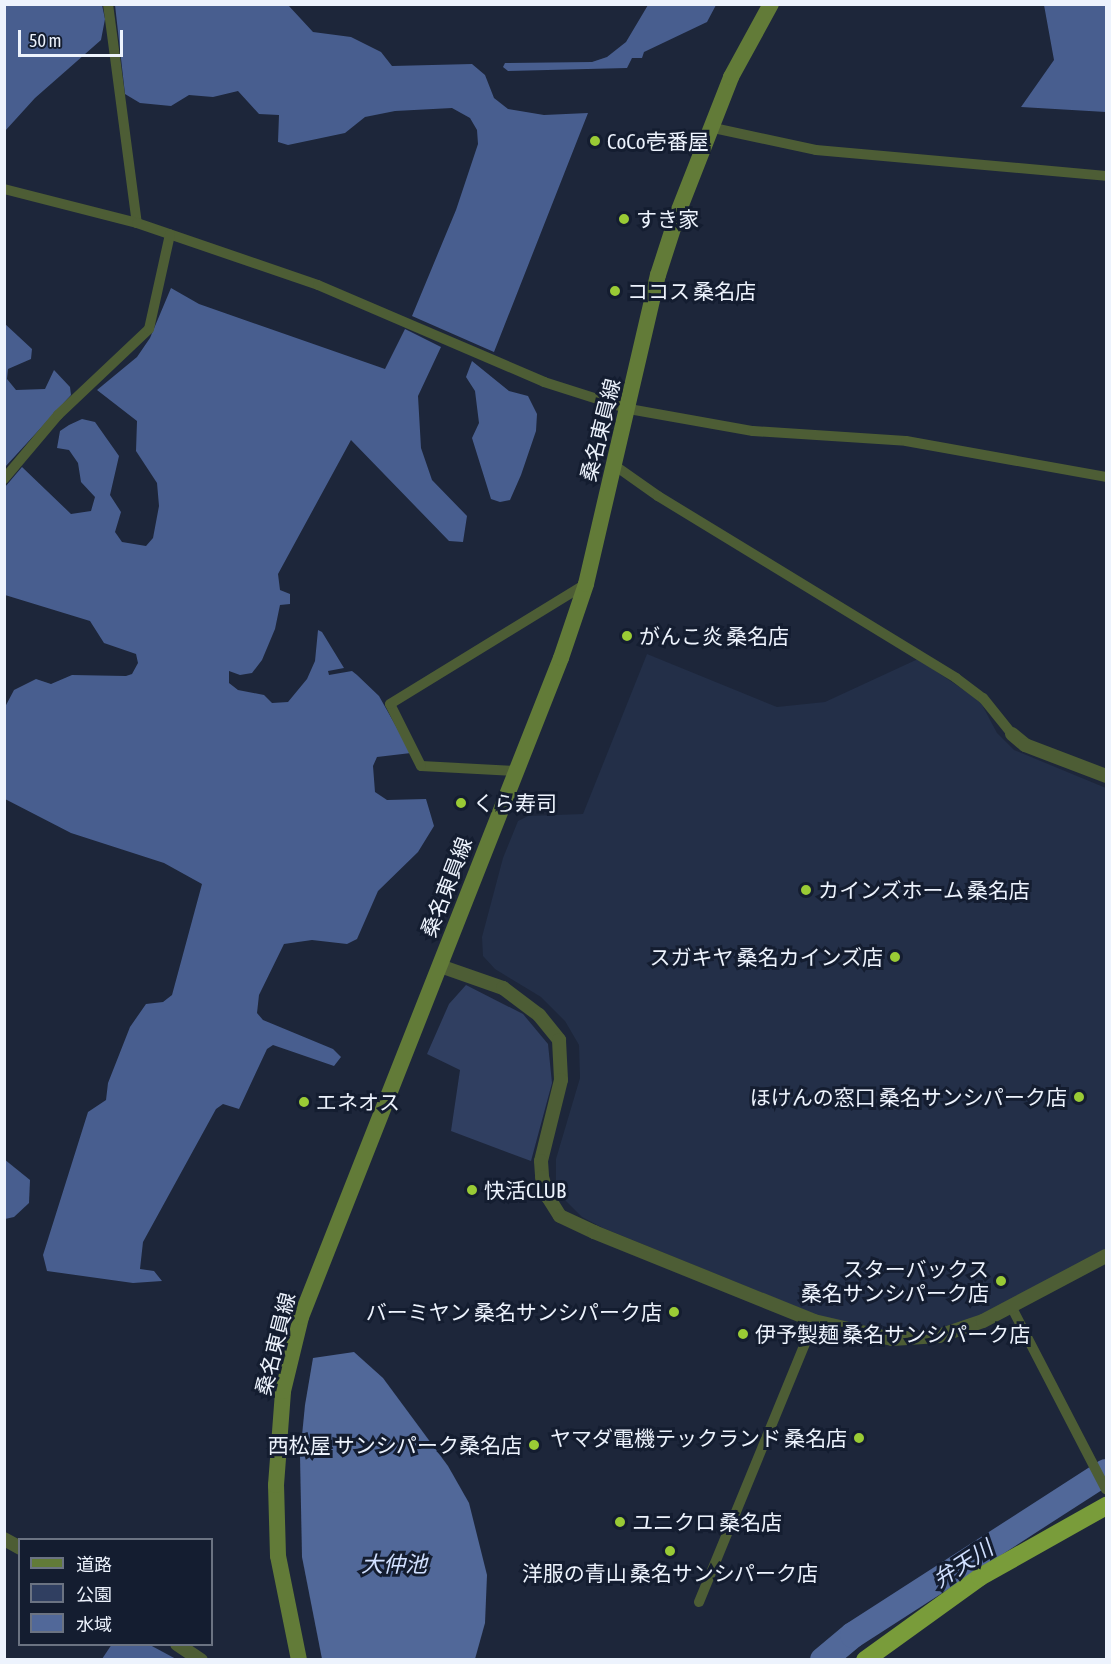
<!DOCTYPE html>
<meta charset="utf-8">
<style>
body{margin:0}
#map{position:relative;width:1111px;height:1664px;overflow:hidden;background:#1d263a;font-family:"Asap Condensed","Noto Sans JP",sans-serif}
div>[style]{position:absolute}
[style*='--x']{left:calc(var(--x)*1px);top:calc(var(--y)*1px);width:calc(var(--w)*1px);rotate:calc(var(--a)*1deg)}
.built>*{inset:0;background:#232f48}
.green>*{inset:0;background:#303f61}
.forest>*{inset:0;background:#485e8f}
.water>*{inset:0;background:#516899}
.river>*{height:26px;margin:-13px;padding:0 13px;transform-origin:13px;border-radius:13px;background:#516899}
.minor>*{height:10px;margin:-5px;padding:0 5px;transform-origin:5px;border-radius:5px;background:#4d5d35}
.tertiary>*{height:14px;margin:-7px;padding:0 7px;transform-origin:7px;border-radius:7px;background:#4d5d35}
.secondary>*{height:16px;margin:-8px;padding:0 8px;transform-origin:8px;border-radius:8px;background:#627b38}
.trunk>*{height:18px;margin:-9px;padding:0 9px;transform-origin:9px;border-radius:9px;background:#799c3a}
.dots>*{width:16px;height:16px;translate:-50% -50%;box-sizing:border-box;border:3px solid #141d30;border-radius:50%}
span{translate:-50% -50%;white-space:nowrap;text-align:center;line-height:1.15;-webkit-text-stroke:6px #141d30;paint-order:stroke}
.poi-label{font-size:21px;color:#edf3fd}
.left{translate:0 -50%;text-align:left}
.right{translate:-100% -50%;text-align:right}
.street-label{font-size:21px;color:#edf3fd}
.water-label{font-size:22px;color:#d1e0ff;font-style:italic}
.frame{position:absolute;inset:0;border:6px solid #edf3fd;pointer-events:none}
.legend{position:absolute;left:18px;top:1538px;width:195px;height:108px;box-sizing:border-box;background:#141d30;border:2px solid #6b7382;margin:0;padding:8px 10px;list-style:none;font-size:18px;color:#edf3fd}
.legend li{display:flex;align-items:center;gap:12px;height:30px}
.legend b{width:30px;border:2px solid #6b7382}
.scale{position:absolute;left:18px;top:30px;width:105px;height:27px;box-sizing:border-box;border:3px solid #edf3fd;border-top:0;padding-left:8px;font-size:18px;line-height:21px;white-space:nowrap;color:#edf3fd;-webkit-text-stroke:4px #141d30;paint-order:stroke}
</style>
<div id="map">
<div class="built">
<i style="clip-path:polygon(647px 654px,777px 707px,825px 702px,918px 659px,980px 701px,997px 733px,1014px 750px,1106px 788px,1106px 1250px,1028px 1294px,941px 1333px,889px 1334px,829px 1320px,603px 1228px,582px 1217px,566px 1201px,556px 1180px,556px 1159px,580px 1078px,579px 1045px,565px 1021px,541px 997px,495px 969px,483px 956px,482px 937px,503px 858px,518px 821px,528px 816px,583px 814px)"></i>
</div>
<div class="green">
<i style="clip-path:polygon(466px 985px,523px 1014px,548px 1044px,552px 1083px,531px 1161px,451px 1131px,460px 1070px,427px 1054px,449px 1004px)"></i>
</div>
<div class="forest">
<i style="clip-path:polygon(5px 5px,102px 5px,105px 19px,101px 40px,35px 98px,5px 131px)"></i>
<i style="clip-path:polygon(115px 5px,288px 5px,313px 32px,351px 37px,381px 52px,392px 66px,472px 64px,485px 75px,494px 98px,508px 109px,544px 115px,588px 113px,494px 352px,412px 316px,456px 210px,478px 144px,477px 130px,470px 118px,452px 108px,395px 111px,365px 117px,345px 133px,288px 145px,278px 142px,279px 115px,259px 114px,238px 91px,213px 97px,189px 95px,171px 106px,140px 103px,125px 94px)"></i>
<i style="clip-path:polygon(648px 5px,716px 5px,707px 22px,644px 52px,642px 58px,632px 58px,627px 68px,508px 71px,503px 67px,505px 63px,592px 62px,607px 57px,626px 42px)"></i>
<i style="clip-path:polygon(1044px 5px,1106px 5px,1106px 112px,1021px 107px,1054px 60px)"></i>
<i style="clip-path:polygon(171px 288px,199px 304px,385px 369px,405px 329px,441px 347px,418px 396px,421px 448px,432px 480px,467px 516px,463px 542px,449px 541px,351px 440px,278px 574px,280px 590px,290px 594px,290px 604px,280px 605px,275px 629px,262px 660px,252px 673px,240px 675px,229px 671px,229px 683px,238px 690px,264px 695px,272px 703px,288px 702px,307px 679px,315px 661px,318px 630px,322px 632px,344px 668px,328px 671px,329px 675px,352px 671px,357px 675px,379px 696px,411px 753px,377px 757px,373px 766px,375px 792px,387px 800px,426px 799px,434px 826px,418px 852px,378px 891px,357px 939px,347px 944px,312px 940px,284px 944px,259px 995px,257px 1013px,263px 1020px,333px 1049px,341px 1057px,334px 1066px,273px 1045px,267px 1049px,239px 1109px,223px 1104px,216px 1109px,143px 1242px,140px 1269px,154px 1271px,162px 1281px,133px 1283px,47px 1271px,43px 1255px,88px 1112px,106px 1100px,108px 1083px,130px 1027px,146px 1004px,163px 1002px,172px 995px,202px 884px,164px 863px,71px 833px,5px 799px,5px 707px,14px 690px,36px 679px,51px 684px,72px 675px,126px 676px,132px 674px,138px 663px,136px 654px,104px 643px,90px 621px,5px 595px,5px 487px,22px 467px,71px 514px,91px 511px,95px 497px,81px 482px,78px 463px,69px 450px,57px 448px,60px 431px,69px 425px,82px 419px,95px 422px,119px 456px,110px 495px,121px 512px,115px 532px,122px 542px,146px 546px,153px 538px,159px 506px,157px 483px,136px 451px,137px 421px,97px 390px,137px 357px,150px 338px)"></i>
<i style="clip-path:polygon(4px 323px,32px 349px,31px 359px,8px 369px,7px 379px,16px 390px,45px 389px,54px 370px,70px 387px,71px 395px,5px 467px)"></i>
<i style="clip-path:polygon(472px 361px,509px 391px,528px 396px,537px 414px,536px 431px,521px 475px,510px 500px,500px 502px,491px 499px,472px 438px,479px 423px,475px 391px,466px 377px)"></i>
<i style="clip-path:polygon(4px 1159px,30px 1180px,29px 1203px,14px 1217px,5px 1219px)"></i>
<i style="clip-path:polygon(112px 1644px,150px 1645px,176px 1659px,102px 1659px)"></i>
</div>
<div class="water">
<i style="clip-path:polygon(354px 1352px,383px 1378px,448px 1466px,469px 1503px,487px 1575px,485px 1623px,475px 1659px,322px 1659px,302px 1557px,300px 1456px,305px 1405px,313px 1358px)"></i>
</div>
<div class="river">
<i style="--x:823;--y:1660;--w:39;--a:-40"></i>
<i style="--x:853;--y:1635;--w:301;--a:-32.8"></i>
</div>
<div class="minor">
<i style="--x:108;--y:4;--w:221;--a:82.5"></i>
<i style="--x:709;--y:127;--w:109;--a:12.1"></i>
<i style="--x:816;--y:150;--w:291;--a:5.1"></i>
<i style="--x:4;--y:189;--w:137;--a:14.3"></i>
<i style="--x:137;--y:223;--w:191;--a:18.9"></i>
<i style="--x:318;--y:285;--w:246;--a:23.2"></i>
<i style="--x:544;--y:382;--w:89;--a:17.6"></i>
<i style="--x:629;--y:409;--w:126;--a:10.1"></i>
<i style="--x:753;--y:431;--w:153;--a:3.7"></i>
<i style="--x:906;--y:441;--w:203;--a:10.2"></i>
<i style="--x:614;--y:465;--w:54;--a:35.2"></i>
<i style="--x:658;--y:496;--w:349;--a:31.4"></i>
<i style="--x:956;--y:678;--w:34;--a:37"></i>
<i style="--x:983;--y:698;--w:46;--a:51.1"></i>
<i style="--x:4;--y:479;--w:84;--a:-49.8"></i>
<i style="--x:58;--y:415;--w:125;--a:-43.4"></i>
<i style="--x:149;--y:329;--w:97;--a:-77.5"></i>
<i style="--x:516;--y:771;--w:95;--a:-177"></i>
<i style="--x:421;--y:766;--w:69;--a:-116.6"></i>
<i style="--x:390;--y:704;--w:230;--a:-31.5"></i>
<i style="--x:1012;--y:1308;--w:204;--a:62.6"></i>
<i style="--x:699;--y:1602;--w:304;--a:-67.7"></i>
</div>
<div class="tertiary">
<i style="--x:1012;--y:734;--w:17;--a:40"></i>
<i style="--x:1025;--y:745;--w:87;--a:20.9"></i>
<i style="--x:440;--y:966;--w:67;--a:19.2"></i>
<i style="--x:503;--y:988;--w:45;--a:36.9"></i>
<i style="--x:539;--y:1015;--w:32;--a:51"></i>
<i style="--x:559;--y:1040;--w:40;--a:87.1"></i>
<i style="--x:561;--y:1080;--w:83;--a:103.9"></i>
<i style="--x:541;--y:1161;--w:16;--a:86"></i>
<i style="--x:542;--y:1177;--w:21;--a:73"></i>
<i style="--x:548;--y:1197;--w:22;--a:58"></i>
<i style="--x:560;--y:1216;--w:38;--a:25"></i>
<i style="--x:594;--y:1232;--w:237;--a:22"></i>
<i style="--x:814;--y:1321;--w:80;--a:13"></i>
<i style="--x:892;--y:1339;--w:47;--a:-3.7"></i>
<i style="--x:939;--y:1336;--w:46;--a:-18.8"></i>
<i style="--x:983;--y:1321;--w:139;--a:-27.9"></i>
<i style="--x:4;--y:1539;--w:18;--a:29"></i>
<i style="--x:177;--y:1644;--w:29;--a:34"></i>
</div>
<div class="secondary">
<i style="--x:299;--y:1660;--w:106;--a:-101.4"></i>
<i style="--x:278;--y:1556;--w:71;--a:-91.6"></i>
<i style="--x:276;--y:1485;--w:94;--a:-85.7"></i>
<i style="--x:283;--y:1391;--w:76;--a:-76.3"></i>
<i style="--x:301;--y:1317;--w:708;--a:-68.47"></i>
<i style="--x:561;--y:658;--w:78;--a:-71.3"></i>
<i style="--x:586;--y:584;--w:317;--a:-76.9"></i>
<i style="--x:658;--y:275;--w:68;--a:-72.1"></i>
<i style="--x:679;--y:210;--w:143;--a:-68.6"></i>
<i style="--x:731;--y:77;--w:83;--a:-61.3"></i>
</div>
<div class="trunk">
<i style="--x:865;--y:1660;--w:142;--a:-35.8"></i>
<i style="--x:980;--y:1577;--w:145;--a:-29.4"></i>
</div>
<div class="dots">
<i style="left:595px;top:141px;background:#9acb35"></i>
<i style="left:624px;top:219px;background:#9acb35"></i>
<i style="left:615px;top:291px;background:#9acb35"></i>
<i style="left:627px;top:636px;background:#9acb35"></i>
<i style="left:461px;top:803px;background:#9acb35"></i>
<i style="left:806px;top:890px;background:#9acb35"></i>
<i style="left:895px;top:957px;background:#9acb35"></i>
<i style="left:1079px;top:1097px;background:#9acb35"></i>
<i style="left:304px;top:1102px;background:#9acb35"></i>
<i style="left:472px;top:1190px;background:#9acb35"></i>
<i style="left:1001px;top:1281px;background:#9acb35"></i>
<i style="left:674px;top:1312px;background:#9acb35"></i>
<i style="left:743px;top:1334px;background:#9acb35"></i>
<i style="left:859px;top:1438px;background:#9acb35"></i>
<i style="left:534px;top:1445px;background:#9acb35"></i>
<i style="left:620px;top:1522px;background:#9acb35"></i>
<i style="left:670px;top:1551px;background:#9acb35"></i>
</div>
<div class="poi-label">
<span class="left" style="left:607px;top:141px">CoCo壱番屋</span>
<span class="left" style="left:636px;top:219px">すき家</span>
<span class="left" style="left:627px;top:291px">ココス 桑名店</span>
<span class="left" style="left:639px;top:636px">がんこ炎 桑名店</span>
<span class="left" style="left:473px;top:803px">くら寿司</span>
<span class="left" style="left:818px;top:890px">カインズホーム 桑名店</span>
<span class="right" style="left:883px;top:957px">スガキヤ 桑名カインズ店</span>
<span class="right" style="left:1067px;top:1097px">ほけんの窓口 桑名サンシパーク店</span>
<span class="left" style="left:316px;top:1102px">エネオス</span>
<span class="left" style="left:484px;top:1190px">快活CLUB</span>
<span class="right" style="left:989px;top:1281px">スターバックス<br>桑名サンシパーク店</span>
<span class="right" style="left:662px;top:1312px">バーミヤン 桑名サンシパーク店</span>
<span class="left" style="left:755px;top:1334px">伊予製麺 桑名サンシパーク店</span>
<span class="right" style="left:847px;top:1438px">ヤマダ電機テックランド 桑名店</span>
<span class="right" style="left:522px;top:1445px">西松屋 サンシパーク桑名店</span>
<span class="left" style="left:632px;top:1522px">ユニクロ 桑名店</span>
<span style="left:670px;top:1573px">洋服の青山 桑名サンシパーク店</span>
</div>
<div class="street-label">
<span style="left:600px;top:430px;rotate:-76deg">桑名東員線</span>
<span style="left:446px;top:887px;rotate:-69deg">桑名東員線</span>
<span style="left:275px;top:1344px;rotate:-76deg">桑名東員線</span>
</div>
<div class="water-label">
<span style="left:963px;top:1564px;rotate:-33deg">弁天川</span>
<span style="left:394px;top:1565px">大仲池</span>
</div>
<div class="frame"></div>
<ul class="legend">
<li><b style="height:8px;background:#627b38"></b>道路</li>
<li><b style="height:16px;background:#303f61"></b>公園</li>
<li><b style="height:16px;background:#516899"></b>水域</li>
</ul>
<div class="scale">50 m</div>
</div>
